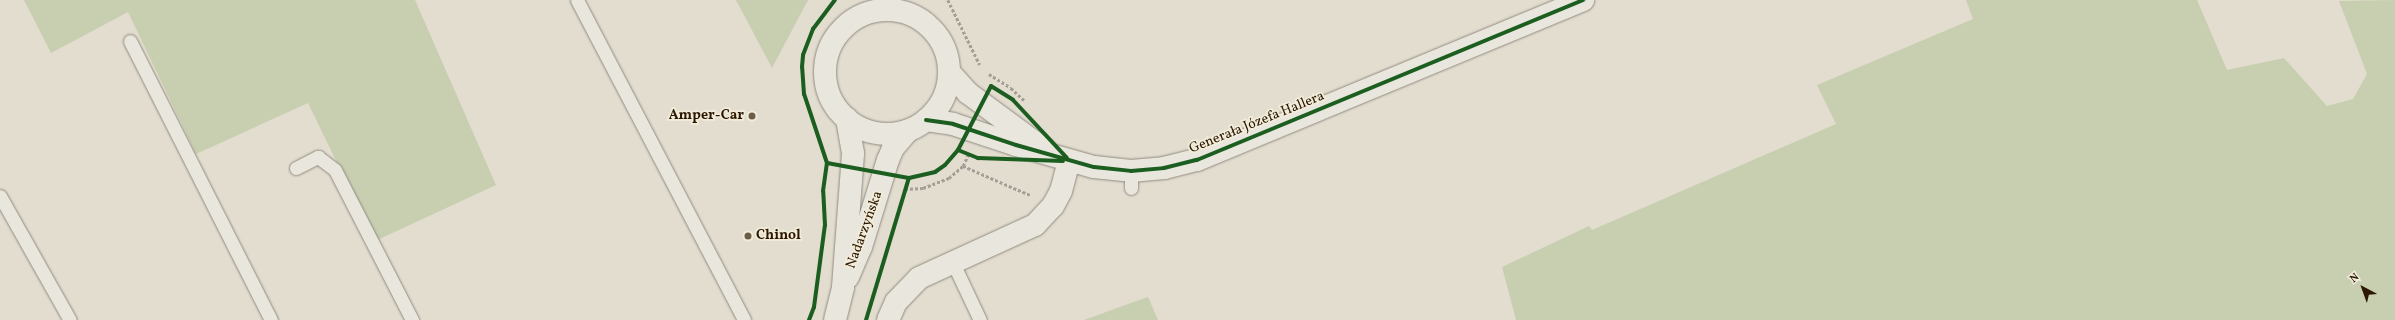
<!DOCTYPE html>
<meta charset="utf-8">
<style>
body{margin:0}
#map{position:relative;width:2395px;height:320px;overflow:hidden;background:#e2ddce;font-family:Vollkorn,serif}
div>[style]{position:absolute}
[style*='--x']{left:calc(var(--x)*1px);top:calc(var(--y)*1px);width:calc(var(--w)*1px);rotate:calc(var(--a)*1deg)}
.green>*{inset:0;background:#c8cfb0}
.path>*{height:2.5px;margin-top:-1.25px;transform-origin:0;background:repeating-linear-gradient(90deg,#a39f97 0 3px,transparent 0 5px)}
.roads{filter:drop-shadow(0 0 1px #918b80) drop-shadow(0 0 1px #918b80)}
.lane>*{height:13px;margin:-6.5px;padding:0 6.5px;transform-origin:6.5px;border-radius:6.5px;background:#e9e6de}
.street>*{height:22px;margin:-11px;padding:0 11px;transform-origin:11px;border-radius:11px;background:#e9e6de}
.secondary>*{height:22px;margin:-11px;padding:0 11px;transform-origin:11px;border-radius:11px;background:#e9e6de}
.secondary>.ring{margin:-11px;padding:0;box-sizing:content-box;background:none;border:22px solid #e9e6de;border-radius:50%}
.cycleway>*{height:4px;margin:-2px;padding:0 2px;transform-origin:2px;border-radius:2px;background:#1b5e20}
.dots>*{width:11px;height:11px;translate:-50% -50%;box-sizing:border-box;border:2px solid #f1ecda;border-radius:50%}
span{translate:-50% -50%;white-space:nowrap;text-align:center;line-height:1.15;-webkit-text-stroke:3.5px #f1ecda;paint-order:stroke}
.poi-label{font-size:14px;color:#2c1800;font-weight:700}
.right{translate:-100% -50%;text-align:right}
.left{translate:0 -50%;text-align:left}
.street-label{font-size:14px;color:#2c1800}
.north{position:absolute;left:2343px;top:268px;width:40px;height:40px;-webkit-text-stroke:3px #f1ecda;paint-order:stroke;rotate:319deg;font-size:11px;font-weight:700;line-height:16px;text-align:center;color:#2c1800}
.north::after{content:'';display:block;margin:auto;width:14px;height:18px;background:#2c1800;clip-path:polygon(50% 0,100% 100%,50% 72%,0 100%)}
</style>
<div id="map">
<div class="green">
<i style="clip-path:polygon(24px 0,415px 0,496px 185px,375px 241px,308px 103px,196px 154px,128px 12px,51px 53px)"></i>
<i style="clip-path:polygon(736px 0,808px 0,772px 68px)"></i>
<i style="clip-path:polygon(1966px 0,2197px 0,2227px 70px,2284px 58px,2327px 106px,2353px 99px,2367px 74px,2339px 1px,2395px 0,2395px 320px,1516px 320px,1502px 267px,1589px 226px,1592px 230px,1836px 124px,1817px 85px,1973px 19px)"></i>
<i style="clip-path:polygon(1148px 297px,1158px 320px,1084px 320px,1128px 304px)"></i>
</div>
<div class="path">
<i style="--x:948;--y:0;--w:72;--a:63.8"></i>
<i style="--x:989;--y:74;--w:26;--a:32"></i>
<i style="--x:1011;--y:88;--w:19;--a:43"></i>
<i style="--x:963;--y:166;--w:73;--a:23.4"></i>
<i style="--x:905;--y:189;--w:18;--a:-3"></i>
<i style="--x:923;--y:188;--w:28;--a:-21"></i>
<i style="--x:949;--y:178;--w:18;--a:-41"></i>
<i style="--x:963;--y:166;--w:12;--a:-66"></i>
</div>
<div class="roads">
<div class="lane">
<i style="--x:577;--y:0;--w:361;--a:62.4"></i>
<i style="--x:130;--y:41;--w:313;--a:63.2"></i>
<i style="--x:296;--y:168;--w:25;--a:-27"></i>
<i style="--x:318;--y:157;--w:21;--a:37"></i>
<i style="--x:335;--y:170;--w:169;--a:62.8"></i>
<i style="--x:1131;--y:188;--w:17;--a:-90"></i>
<i style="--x:0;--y:196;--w:142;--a:60.6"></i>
<i style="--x:953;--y:263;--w:63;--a:64.7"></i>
</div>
<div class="street">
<i style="--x:888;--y:320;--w:20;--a:-66"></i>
<i style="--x:896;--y:302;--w:33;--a:-46"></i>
<i style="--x:919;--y:278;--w:128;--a:-24.6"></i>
<i style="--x:1035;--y:225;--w:26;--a:-47"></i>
<i style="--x:1053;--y:206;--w:17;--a:-62"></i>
<i style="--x:1061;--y:191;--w:31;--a:-75"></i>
</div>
<div class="secondary">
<i class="ring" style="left:825px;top:10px;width:102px;height:102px"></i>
<i style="--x:950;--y:73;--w:27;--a:48"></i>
<i style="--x:968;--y:93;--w:96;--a:36.5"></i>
<i style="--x:926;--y:120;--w:27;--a:8"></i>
<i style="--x:953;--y:124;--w:66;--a:18.4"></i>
<i style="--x:1016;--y:145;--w:81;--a:15.8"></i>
<i style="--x:1094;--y:167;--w:37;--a:6"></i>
<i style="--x:1131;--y:171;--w:33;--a:-5"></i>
<i style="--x:1164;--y:168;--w:34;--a:-14"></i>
<i style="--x:1197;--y:160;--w:418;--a:-22.5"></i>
<i style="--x:848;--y:277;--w:33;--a:-67"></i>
<i style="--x:861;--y:247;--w:91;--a:-72.8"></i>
<i style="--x:888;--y:160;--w:13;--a:-67"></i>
<i style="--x:893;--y:148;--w:23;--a:-49"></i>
<i style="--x:835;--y:320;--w:34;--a:-76"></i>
<i style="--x:843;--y:287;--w:134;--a:-85.7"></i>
<i style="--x:853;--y:153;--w:35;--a:-100"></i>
</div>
</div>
<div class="cycleway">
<i style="--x:926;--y:120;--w:27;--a:8"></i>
<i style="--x:953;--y:124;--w:66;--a:18.4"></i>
<i style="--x:1016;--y:145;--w:81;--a:15.8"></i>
<i style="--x:1094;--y:167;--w:37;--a:6"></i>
<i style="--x:1131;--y:171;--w:33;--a:-5"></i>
<i style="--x:1164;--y:168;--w:34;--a:-14"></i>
<i style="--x:1197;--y:160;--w:418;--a:-22.5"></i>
<i style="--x:958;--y:150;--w:22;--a:22"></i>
<i style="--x:978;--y:158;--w:85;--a:2"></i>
<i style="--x:827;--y:163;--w:83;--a:10.4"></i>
<i style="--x:909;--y:178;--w:27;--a:-13"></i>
<i style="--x:935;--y:172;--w:12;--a:-35"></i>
<i style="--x:945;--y:165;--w:20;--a:-49"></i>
<i style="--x:958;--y:150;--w:72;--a:-62.7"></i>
<i style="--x:991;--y:86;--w:26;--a:32"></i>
<i style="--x:1013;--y:100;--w:79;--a:47"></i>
<i style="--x:809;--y:320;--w:14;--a:-69"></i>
<i style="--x:814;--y:307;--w:83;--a:-82.4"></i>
<i style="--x:825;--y:225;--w:34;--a:-93"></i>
<i style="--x:823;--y:191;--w:28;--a:-82"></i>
<i style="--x:827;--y:163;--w:73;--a:-108.4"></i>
<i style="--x:804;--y:94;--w:27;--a:-94"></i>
<i style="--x:802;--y:67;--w:12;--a:-85"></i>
<i style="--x:803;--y:55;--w:28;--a:-69"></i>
<i style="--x:813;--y:29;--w:36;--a:-53"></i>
<i style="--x:866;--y:320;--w:148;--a:-73.2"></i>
</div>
<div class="dots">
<i style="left:752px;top:116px;background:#6c5d48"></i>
<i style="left:748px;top:236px;background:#6c5d48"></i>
</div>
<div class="poi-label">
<span class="right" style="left:744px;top:116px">Amper-Car</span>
<span class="left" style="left:756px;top:236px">Chinol</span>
</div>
<div class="street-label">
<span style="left:1257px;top:123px;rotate:-22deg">Generała Józefa Hallera</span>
<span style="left:865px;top:230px;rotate:-70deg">Nadarzyńska</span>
</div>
<div class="north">N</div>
</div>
